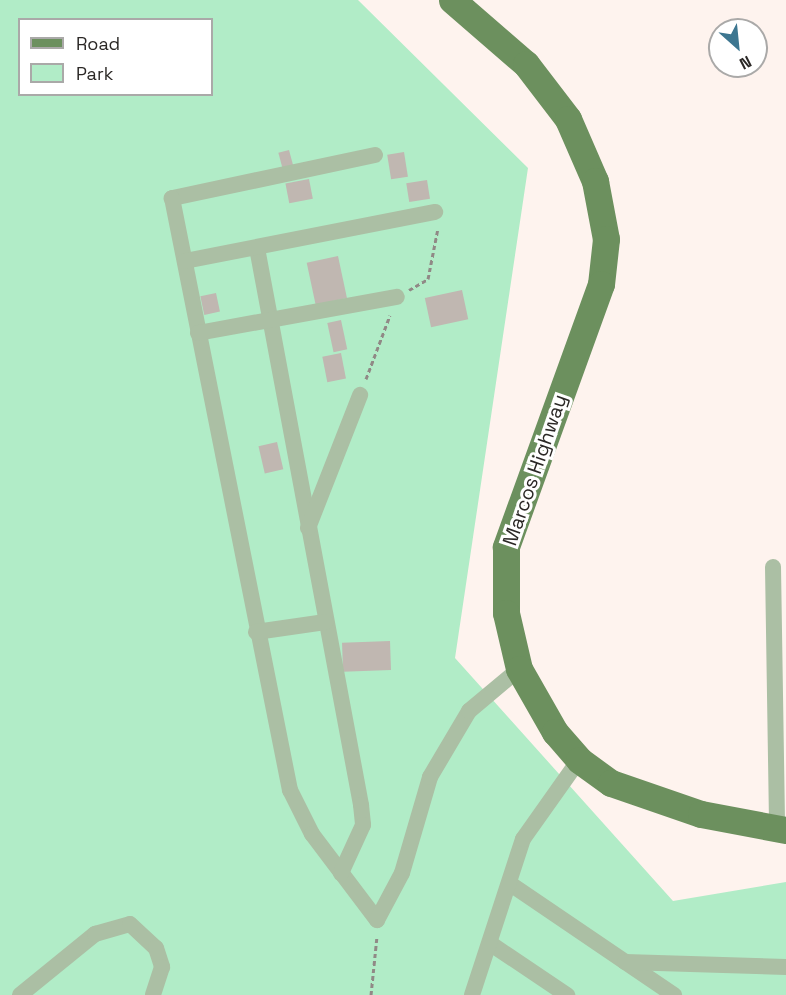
<!DOCTYPE html>
<style>
body{margin:0}
#map{position:relative;width:786px;height:995px;overflow:hidden;background:#fef3ee;font-family:"Space Grotesk",sans-serif}
div>[style]{position:absolute}
[style*='--x']{left:calc(var(--x)*1px);top:calc(var(--y)*1px);width:calc(var(--w)*1px);rotate:calc(var(--a)*1deg)}
.green>*{inset:0;background:#b1ecc7}
.building>*{inset:0;background:#c0b7b1;transform-origin:0 0}
.path>*{height:3px;margin-top:-1.5px;transform-origin:0;background:repeating-linear-gradient(90deg,#908986 0 4.5px,transparent 0 7.5px)}
.street>*{height:16px;margin:-8px;padding:0 8px;transform-origin:8px;border-radius:8px;background:#abbfa4}
.primary>*{height:27px;margin:-13.5px;padding:0 13.5px;transform-origin:13.5px;border-radius:13.5px;background:#6c905e}
span{translate:-50% -50%;white-space:nowrap;text-align:center;line-height:1.15;-webkit-text-stroke:6px #fff;paint-order:stroke}
.street-label{font-size:20px;color:#2b2826}
.legend{position:absolute;left:18px;top:18px;width:195px;height:78px;box-sizing:border-box;background:#fff;border:2px solid #aaa9a8;margin:0;padding:8px 10px;list-style:none;font-size:18px;color:#2b2826}
.legend li{display:flex;align-items:center;gap:12px;height:30px}
.legend b{width:30px;border:2px solid #aaa9a8}
.north{position:absolute;left:708px;top:18px;width:60px;height:60px;box-sizing:border-box;background:#fff;border:2px solid #aaa9a8;border-radius:50%;rotate:153deg;font-size:16px;font-weight:700;line-height:24px;text-align:center;color:#2b2826}
.north::after{content:'';display:block;margin:auto;width:21px;height:27px;background:#3d7690;clip-path:polygon(50% 0,100% 100%,50% 72%,0 100%)}
</style>
<div id="map">
<div class="green">
<i style="clip-path:polygon(evenodd,0 0,358px 0,528px 168px,455px 658px,673px 901px,786px 882px,786px 995px,0 995px,0 0,20px 20px,212px 20px,212px 94px,20px 94px,20px 20px)"></i>
</div>
<div class="building">
<i style="left:289px;top:150px;width:20px;height:11px;rotate:75deg"></i>
<i style="left:404px;top:152px;width:25px;height:17px;rotate:81deg"></i>
<i style="left:309px;top:179px;width:20px;height:24px;rotate:79deg"></i>
<i style="left:427px;top:180px;width:19px;height:21px;rotate:81deg"></i>
<i style="left:338px;top:256px;width:43px;height:32px;rotate:78deg"></i>
<i style="left:462px;top:290px;width:30px;height:38px;rotate:78deg"></i>
<i style="left:216px;top:293px;width:19px;height:16px;rotate:78deg"></i>
<i style="left:341px;top:320px;width:30px;height:14px;rotate:78deg"></i>
<i style="left:341px;top:353px;width:26px;height:19px;rotate:79deg"></i>
<i style="left:277px;top:442px;width:28px;height:19px;rotate:77deg"></i>
<i style="left:390px;top:641px;width:29px;height:48px;rotate:88deg"></i>
</div>
<div class="path">
<i style="--x:409;--y:290;--w:22;--a:-30"></i>
<i style="--x:428;--y:279;--w:52;--a:-78.9"></i>
<i style="--x:366;--y:379;--w:68;--a:-69.4"></i>
<i style="--x:371;--y:995;--w:59;--a:-84.2"></i>
</div>
<div class="street">
<i style="--x:375;--y:155;--w:208;--a:168"></i>
<i style="--x:172;--y:198;--w:604;--a:78.73"></i>
<i style="--x:290;--y:790;--w:49;--a:63.4"></i>
<i style="--x:312;--y:834;--w:108;--a:52.9"></i>
<i style="--x:377;--y:920;--w:53;--a:-62"></i>
<i style="--x:402;--y:873;--w:100;--a:-73.7"></i>
<i style="--x:430;--y:777;--w:77;--a:-59.4"></i>
<i style="--x:469;--y:711;--w:65;--a:-40"></i>
<i style="--x:257;--y:248;--w:567;--a:79.42"></i>
<i style="--x:361;--y:805;--w:20;--a:84"></i>
<i style="--x:363;--y:825;--w:53;--a:114.6"></i>
<i style="--x:185;--y:261;--w:255;--a:-11.1"></i>
<i style="--x:198;--y:333;--w:202;--a:-10.3"></i>
<i style="--x:308;--y:528;--w:143;--a:-68.6"></i>
<i style="--x:773;--y:567;--w:264;--a:89.1"></i>
<i style="--x:256;--y:632;--w:70;--a:-8.2"></i>
<i style="--x:512;--y:885;--w:196;--a:34.2"></i>
<i style="--x:491;--y:944;--w:92;--a:33.9"></i>
<i style="--x:625;--y:962;--w:161;--a:1.8"></i>
<i style="--x:20;--y:995;--w:97;--a:-39.1"></i>
<i style="--x:95;--y:934;--w:36;--a:-16"></i>
<i style="--x:130;--y:924;--w:35;--a:43"></i>
<i style="--x:156;--y:948;--w:20;--a:72"></i>
<i style="--x:162;--y:967;--w:29;--a:108"></i>
<i style="--x:472;--y:995;--w:164;--a:-71.9"></i>
<i style="--x:523;--y:839;--w:97;--a:-54.7"></i>
</div>
<div class="primary">
<i style="--x:452;--y:0;--w:98;--a:40.9"></i>
<i style="--x:526;--y:64;--w:69;--a:52.6"></i>
<i style="--x:568;--y:119;--w:68;--a:66.5"></i>
<i style="--x:595;--y:181;--w:59;--a:79.3"></i>
<i style="--x:606;--y:239;--w:45;--a:96.3"></i>
<i style="--x:601;--y:284;--w:280;--a:109.9"></i>
<i style="--x:506;--y:547;--w:66;--a:90"></i>
<i style="--x:506;--y:613;--w:57;--a:76.9"></i>
<i style="--x:519;--y:669;--w:73;--a:60.3"></i>
<i style="--x:555;--y:732;--w:37;--a:49"></i>
<i style="--x:579;--y:760;--w:39;--a:36"></i>
<i style="--x:611;--y:783;--w:95;--a:19"></i>
<i style="--x:701;--y:814;--w:86;--a:10.7"></i>
</div>
<div class="street-label">
<span style="left:535px;top:470px;rotate:-71deg">Marcos Highway</span>
</div>
<ul class="legend">
<li><b style="height:8px;background:#6c905e"></b>Road</li>
<li><b style="height:16px;background:#b1ecc7"></b>Park</li>
</ul>
<div class="north">N</div>
</div>
